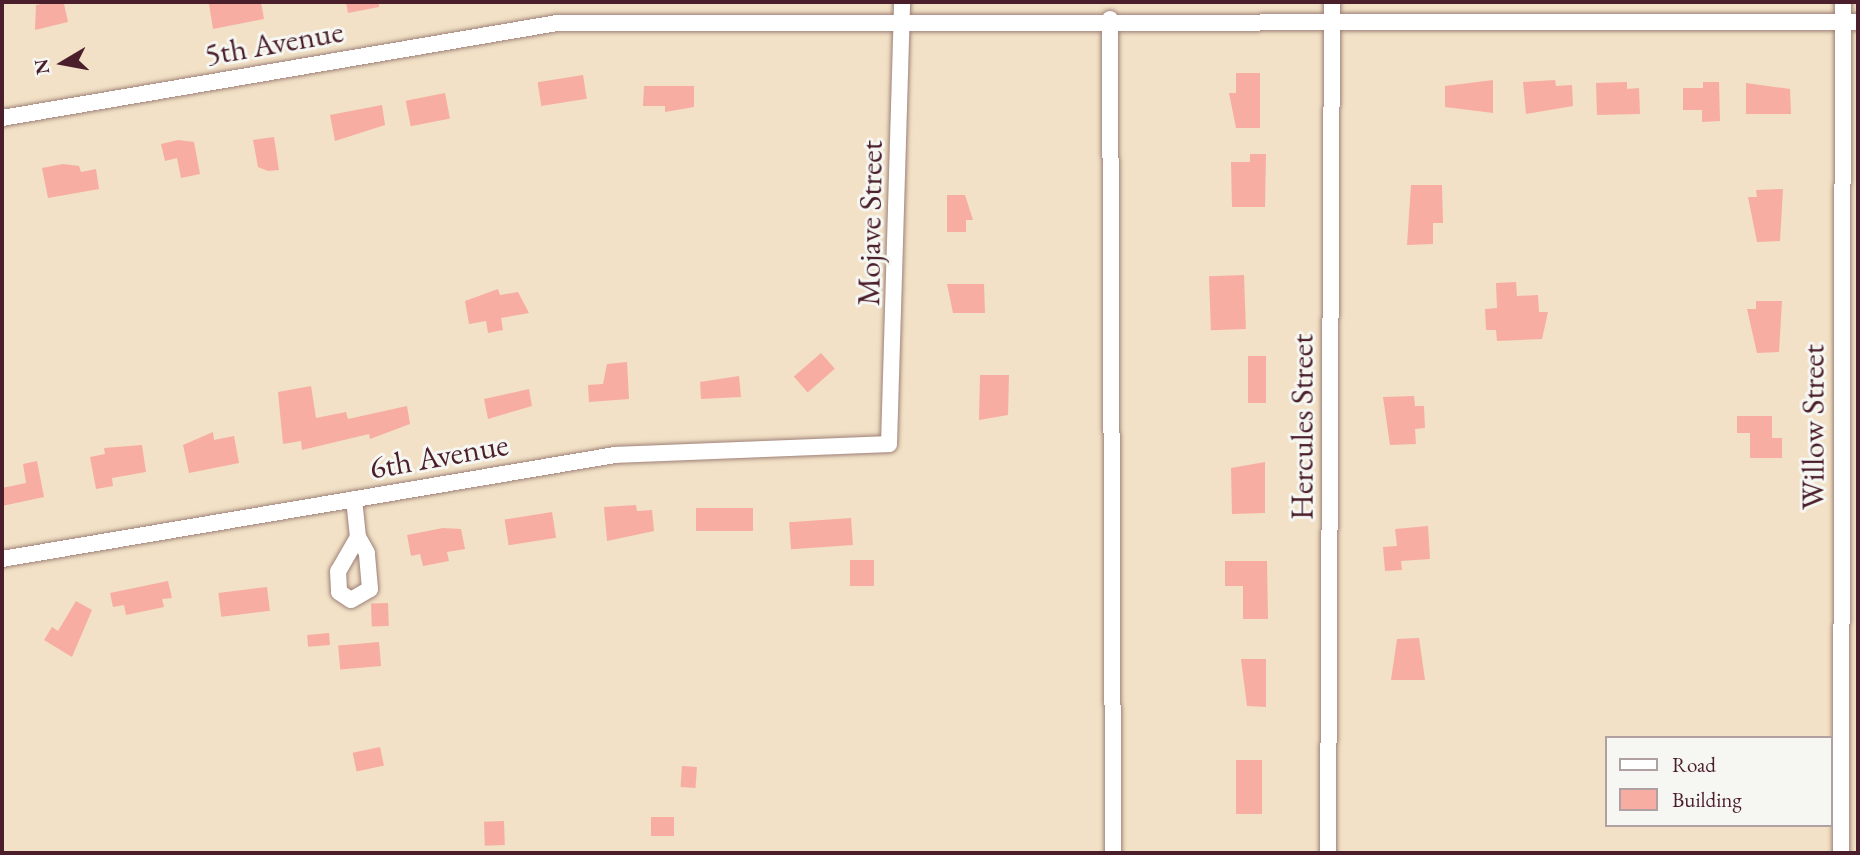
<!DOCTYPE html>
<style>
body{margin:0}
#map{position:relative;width:1860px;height:855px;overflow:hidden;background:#f2e1c6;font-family:"EB Garamond",serif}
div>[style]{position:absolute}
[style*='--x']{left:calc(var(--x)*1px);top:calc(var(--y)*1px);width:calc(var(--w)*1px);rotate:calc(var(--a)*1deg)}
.building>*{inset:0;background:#f7ada2;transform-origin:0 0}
.roads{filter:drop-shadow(0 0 2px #9e8078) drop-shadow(0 0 2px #9e8078)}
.minor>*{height:16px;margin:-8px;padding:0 8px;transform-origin:8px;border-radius:8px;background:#fff}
span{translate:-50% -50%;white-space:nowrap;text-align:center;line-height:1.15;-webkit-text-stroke:6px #f6f6f2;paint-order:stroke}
.street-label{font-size:32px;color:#4a1f2b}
.frame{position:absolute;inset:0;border:4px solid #4a1f2b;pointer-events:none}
.legend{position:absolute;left:1605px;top:736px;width:228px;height:91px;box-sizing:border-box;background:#f6f6f2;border:2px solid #b1a0a2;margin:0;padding:9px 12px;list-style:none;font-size:21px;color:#4a1f2b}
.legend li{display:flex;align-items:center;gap:14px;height:35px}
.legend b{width:35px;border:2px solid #b1a0a2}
.north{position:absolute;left:28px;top:28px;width:70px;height:70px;-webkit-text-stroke:5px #f6f6f2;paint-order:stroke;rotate:260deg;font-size:19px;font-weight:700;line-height:28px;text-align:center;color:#4a1f2b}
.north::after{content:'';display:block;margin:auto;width:24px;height:32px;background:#4a1f2b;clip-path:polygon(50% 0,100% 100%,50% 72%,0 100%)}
</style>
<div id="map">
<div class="building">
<i style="clip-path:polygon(54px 2px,64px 4px,68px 22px,35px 30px,36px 5px)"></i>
<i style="clip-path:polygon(261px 2px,264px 19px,213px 29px,209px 4px)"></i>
<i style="clip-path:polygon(346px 2px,379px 2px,379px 7px,348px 13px)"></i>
<i style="clip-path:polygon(1236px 73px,1260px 73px,1260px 128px,1236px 128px,1229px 93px,1236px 93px)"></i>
<i style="left:583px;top:75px;width:24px;height:46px;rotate:81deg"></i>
<i style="clip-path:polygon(1493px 80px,1493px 113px,1445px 107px,1445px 86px)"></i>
<i style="clip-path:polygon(1555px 80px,1556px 86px,1572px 85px,1573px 106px,1526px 114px,1523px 82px)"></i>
<i style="clip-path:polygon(1627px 82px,1627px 89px,1639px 88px,1640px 114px,1597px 115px,1596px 83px)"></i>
<i style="clip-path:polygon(1703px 82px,1719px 82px,1720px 121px,1702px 122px,1702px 110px,1683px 110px,1683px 88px,1703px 88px)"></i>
<i style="clip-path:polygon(1746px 83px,1790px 89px,1791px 114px,1746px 114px)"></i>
<i style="clip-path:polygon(644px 86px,694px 86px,694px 107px,665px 112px,665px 106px,643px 106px)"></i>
<i style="left:445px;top:93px;width:26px;height:40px;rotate:79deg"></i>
<i style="clip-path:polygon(382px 105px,385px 125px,335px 141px,330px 115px)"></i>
<i style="clip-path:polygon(274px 137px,279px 170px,268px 171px,258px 167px,253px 140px)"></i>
<i style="clip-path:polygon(178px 140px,194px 142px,200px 174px,181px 178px,177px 158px,165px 161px,161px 144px)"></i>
<i style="clip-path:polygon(1250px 154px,1266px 154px,1265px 207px,1232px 207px,1231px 162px,1250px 162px)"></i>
<i style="clip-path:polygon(63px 164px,79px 166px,81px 172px,96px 169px,99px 189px,48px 198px,42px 168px)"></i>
<i style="clip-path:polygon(1411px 185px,1442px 185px,1443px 223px,1433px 223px,1433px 244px,1407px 245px)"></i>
<i style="clip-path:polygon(1783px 189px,1780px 241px,1757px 242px,1748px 197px,1757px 197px,1756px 190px)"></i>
<i style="clip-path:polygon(947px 195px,965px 195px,973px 220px,966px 220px,966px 232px,947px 232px)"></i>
<i style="left:1244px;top:275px;width:54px;height:35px;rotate:88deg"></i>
<i style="clip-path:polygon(1516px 282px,1517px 296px,1538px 295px,1539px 312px,1548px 312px,1542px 339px,1497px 341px,1496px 330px,1486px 330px,1485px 309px,1497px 308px,1496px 283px)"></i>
<i style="clip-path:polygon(947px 284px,984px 284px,985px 313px,953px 313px)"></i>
<i style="clip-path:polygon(498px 289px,500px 295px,518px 292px,529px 313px,501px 318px,503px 330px,488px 333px,486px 321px,469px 324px,465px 301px)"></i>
<i style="clip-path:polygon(1756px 301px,1782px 301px,1779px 352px,1757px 353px,1747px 309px,1756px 309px)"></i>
<i style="left:821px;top:353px;width:21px;height:36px;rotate:49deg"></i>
<i style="left:1248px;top:356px;width:18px;height:47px"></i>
<i style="clip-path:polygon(627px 362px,629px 399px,589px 402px,588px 385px,603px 384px,607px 364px)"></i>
<i style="clip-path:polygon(980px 375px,1009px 375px,1008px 415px,979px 420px)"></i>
<i style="clip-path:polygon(739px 376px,741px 397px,701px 399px,700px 382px)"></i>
<i style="clip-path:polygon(311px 386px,316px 418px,346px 412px,348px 419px,407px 406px,410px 424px,370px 439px,369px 434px,302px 450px,301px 441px,283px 444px,278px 392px)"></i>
<i style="clip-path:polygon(529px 389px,532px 406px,488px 419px,484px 399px)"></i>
<i style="clip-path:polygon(1414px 396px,1415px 406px,1424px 406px,1425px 428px,1415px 429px,1416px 444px,1390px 445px,1383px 397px)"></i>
<i style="clip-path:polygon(1737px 416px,1772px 416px,1772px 438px,1782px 438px,1782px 458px,1750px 458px,1750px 433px,1737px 433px)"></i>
<i style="clip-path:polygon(213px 432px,214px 440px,234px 436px,239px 463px,189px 473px,183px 445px)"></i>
<i style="clip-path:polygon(142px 445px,146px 472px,112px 478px,113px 486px,96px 489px,90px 457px,105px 454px,104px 448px)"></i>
<i style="clip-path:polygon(37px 461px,44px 497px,2px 506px,2px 488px,26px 483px,23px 464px)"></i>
<i style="clip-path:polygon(1265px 462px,1265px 513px,1232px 514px,1231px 468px)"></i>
<i style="clip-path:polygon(636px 505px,637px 511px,652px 510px,654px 531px,607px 541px,604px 507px)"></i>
<i style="left:696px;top:508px;width:57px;height:23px"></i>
<i style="left:552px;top:512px;width:26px;height:48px;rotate:81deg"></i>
<i style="left:851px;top:518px;width:27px;height:62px;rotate:86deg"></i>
<i style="clip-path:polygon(1428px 526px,1430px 559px,1401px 561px,1402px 570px,1385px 571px,1383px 547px,1397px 546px,1395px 529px)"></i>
<i style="clip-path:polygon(443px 528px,461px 529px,465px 549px,447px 552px,449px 561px,423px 566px,420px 554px,411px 556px,407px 535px)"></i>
<i style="left:850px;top:560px;width:24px;height:26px"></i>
<i style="clip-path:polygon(1225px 561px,1267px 561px,1268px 619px,1243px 619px,1243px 586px,1225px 586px)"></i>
<i style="clip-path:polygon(168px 581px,172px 598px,162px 599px,164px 607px,126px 615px,124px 605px,113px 607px,110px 593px)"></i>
<i style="left:267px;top:587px;width:24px;height:49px;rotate:83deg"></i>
<i style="clip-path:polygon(76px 601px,92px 610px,72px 657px,44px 640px,52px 627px,58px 631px)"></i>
<i style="left:388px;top:603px;width:23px;height:17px;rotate:88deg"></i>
<i style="left:329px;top:633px;width:12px;height:22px;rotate:85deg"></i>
<i style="clip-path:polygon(1419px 638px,1425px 680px,1391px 680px,1397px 639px)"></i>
<i style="left:379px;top:642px;width:24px;height:41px;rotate:85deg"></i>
<i style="clip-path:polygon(1241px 659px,1266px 659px,1266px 707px,1247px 706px)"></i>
<i style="left:380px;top:747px;width:19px;height:28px;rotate:78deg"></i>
<i style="left:1236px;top:760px;width:26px;height:54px"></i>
<i style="left:682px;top:766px;width:15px;height:21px;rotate:4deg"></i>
<i style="left:651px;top:817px;width:23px;height:19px"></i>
<i style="left:504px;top:821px;width:24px;height:20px;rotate:88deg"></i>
</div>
<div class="roads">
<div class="minor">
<i style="--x:1110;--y:19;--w:834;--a:89.79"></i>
<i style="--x:2;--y:118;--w:563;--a:-9.71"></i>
<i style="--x:557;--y:23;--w:1301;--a:-0.04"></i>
<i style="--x:354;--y:499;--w:38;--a:84"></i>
<i style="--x:358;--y:537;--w:39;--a:120"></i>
<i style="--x:338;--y:571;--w:21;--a:87"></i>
<i style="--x:339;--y:592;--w:14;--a:34"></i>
<i style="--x:351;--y:600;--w:22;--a:-30"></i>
<i style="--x:370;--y:589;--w:36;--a:-95"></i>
<i style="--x:367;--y:553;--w:18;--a:-119"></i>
<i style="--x:2;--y:559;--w:622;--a:-9.63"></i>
<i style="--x:615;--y:455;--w:274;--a:-2.3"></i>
<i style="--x:889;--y:444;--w:442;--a:-88.3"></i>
<i style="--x:1328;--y:853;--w:851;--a:-89.73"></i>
<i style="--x:1841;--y:853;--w:851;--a:-89.87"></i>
</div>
</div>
<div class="street-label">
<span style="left:274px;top:43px;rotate:-10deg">5th Avenue</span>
<span style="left:870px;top:223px;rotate:-89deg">Mojave Street</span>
<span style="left:1302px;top:427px;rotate:-90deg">Hercules Street</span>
<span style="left:1813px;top:427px;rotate:-90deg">Willow Street</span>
<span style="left:439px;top:456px;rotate:-10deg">6th Avenue</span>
</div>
<div class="frame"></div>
<ul class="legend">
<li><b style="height:9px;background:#fff"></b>Road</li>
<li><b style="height:19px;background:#f7ada2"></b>Building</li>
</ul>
<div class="north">N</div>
</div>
